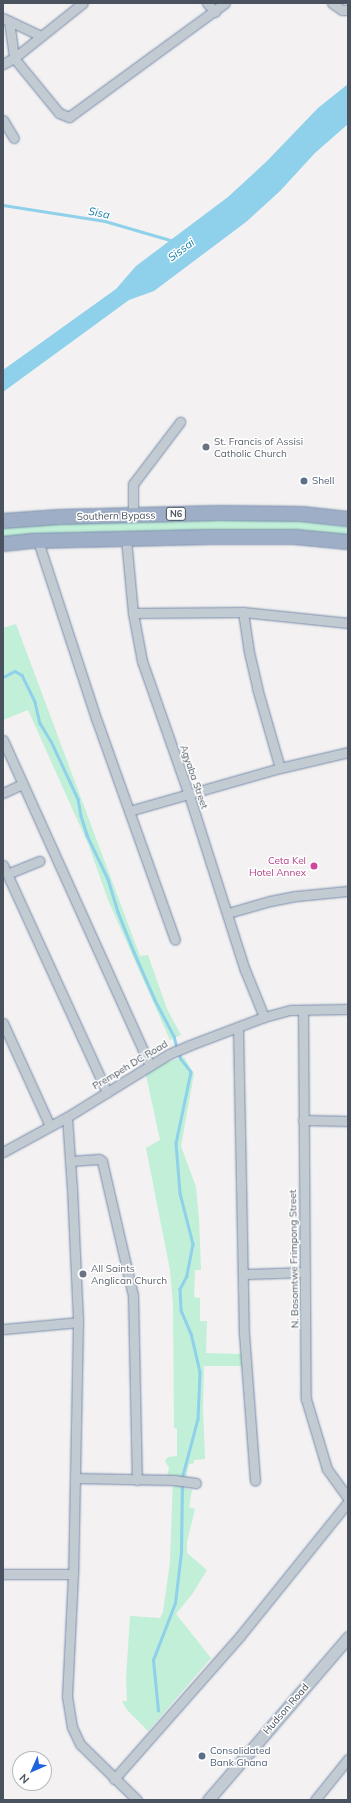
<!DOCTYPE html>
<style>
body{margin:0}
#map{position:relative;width:351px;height:1803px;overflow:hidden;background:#f3f1f1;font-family:Mulish,sans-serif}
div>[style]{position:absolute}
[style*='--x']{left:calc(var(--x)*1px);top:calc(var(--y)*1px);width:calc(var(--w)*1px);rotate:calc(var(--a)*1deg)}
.green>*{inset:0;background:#c1efd7}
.water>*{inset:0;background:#8fd0ea}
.stream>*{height:2.5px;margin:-1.25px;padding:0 1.25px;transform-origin:1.25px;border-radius:1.25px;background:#8fd0ea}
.roads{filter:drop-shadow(0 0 1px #758aaa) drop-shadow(0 0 1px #758aaa)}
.minor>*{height:9px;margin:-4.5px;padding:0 4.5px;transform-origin:4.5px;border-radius:4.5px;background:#c2cad2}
.tertiary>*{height:11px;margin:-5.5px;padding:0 5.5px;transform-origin:5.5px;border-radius:5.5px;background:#c2cad2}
.trunk>*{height:14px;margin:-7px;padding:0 7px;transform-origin:7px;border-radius:7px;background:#9eaec6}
.dots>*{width:11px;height:11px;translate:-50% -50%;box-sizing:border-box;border:2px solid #fff;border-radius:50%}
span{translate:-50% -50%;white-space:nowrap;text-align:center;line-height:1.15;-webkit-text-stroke:3px #fff;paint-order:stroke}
.shield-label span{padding:1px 3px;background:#fff;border:1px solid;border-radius:3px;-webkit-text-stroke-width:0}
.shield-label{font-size:9px;color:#49525e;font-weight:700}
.worship-label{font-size:10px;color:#5b616d}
.left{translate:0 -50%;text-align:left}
.service-label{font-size:10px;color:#4e5e75}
.street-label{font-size:10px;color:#49525e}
.hotel-label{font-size:10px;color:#b23c85}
.right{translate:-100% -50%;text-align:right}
.water-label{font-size:11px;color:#107caa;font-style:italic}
.frame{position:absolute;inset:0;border:4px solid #49525e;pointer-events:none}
.north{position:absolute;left:12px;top:1751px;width:40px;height:40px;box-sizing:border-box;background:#fff;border:1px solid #b6babf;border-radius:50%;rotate:225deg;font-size:11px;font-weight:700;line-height:16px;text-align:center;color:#49525e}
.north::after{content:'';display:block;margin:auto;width:14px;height:18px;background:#1e62e0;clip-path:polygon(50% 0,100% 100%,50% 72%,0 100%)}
</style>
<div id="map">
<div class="green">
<i style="clip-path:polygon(159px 520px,293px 520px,348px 527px,348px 535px,3px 542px,3px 527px,50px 523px)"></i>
<i style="clip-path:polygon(16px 624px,140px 956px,148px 955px,167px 1009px,181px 1035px,170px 1040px,108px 900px,89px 846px,28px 710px,3px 720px,3px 628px)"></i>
<i style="clip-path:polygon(184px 1057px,194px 1074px,181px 1146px,196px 1187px,199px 1219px,201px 1270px,195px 1270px,194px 1297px,200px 1298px,200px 1321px,207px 1321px,206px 1353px,242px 1354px,242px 1366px,204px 1366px,203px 1409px,205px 1459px,194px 1460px,194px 1463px,189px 1464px,184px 1488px,192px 1490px,189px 1507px,195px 1509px,187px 1542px,187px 1553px,207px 1570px,193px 1593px,176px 1614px,211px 1658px,148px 1731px,127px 1710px,122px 1701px,127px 1701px,126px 1679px,130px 1616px,160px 1618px,163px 1612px,170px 1562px,173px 1477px,167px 1476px,169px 1468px,165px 1461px,168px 1457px,177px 1456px,177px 1429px,174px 1428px,173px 1305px,170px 1270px,146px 1148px,160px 1140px,146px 1075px,165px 1063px)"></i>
</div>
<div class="water">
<i style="clip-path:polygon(348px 84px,348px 124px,315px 153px,280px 191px,246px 222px,154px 291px,129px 300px,3px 392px,3px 370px,116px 289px,136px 266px,228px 197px,267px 161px,318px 108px)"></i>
</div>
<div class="stream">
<i style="--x:3;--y:205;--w:103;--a:8.9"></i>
<i style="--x:105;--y:221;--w:72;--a:16.2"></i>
<i style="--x:3;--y:677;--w:13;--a:-27"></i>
<i style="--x:15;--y:671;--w:8;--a:30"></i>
<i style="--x:22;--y:675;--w:30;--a:64"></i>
<i style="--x:35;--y:702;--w:22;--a:77"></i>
<i style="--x:40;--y:723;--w:21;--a:59"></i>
<i style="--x:51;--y:741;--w:64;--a:65"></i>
<i style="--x:78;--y:799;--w:17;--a:80"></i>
<i style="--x:81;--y:816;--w:20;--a:72"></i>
<i style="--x:87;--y:835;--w:49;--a:64.5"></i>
<i style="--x:108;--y:879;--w:34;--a:73"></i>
<i style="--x:118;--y:912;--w:43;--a:68.2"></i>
<i style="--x:134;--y:952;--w:52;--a:66.4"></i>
<i style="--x:155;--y:1000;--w:41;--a:62.2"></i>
<i style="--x:174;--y:1036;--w:12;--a:76"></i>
<i style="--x:179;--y:1053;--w:6;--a:72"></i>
<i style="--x:181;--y:1059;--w:16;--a:52"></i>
<i style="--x:191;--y:1072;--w:73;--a:101.9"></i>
<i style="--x:176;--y:1143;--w:50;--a:85.4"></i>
<i style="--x:180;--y:1193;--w:53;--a:75.7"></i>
<i style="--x:193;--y:1244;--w:33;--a:101"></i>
<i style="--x:187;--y:1276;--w:15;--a:118"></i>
<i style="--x:180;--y:1289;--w:21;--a:87"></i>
<i style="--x:181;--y:1310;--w:25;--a:67"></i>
<i style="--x:191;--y:1333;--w:40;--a:77"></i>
<i style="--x:200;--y:1372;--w:47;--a:92.4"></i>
<i style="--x:198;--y:1419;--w:62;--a:104.9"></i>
<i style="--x:158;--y:1711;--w:51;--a:-95.6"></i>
<i style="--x:153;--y:1660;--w:61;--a:-68.9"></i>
<i style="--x:175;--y:1603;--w:51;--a:-83.3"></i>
<i style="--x:181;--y:1552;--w:68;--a:-89.2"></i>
</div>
<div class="roads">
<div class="minor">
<i style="--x:207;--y:3;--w:12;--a:48"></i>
<i style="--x:332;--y:3;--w:12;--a:35"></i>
<i style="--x:342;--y:10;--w:6;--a:0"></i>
<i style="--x:3;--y:18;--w:42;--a:25.3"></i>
<i style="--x:9;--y:21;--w:37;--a:82"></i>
<i style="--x:14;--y:58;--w:71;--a:50.7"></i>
<i style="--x:59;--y:113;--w:11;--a:22"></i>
<i style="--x:69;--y:117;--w:193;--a:-36.2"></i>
<i style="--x:3;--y:64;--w:13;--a:-29"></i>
<i style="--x:14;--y:58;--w:88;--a:-38.6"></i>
<i style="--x:3;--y:120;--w:21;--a:59"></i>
<i style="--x:133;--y:515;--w:31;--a:-90"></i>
<i style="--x:133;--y:484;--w:78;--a:-52.8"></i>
<i style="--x:126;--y:539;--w:74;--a:84.6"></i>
<i style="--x:133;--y:613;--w:49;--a:79.4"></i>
<i style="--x:142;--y:661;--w:142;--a:70.7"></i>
<i style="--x:189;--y:795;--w:184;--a:72.3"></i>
<i style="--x:245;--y:970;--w:51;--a:68"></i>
<i style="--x:38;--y:541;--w:189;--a:71.9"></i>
<i style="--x:97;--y:721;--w:232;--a:70.4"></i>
<i style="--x:243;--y:612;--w:40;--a:81.5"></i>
<i style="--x:249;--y:652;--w:37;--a:77"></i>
<i style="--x:257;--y:688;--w:83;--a:74"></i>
<i style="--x:133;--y:613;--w:110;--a:-0.5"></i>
<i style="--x:243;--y:612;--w:106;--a:6"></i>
<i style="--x:3;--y:740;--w:357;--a:65.7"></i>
<i style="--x:3;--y:793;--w:21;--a:-25"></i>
<i style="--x:129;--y:811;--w:157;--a:-15.9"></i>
<i style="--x:280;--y:768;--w:70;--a:-13.2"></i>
<i style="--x:3;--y:865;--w:250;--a:65.4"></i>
<i style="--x:7;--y:874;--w:35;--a:-22"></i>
<i style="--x:228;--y:913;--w:44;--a:-15.9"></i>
<i style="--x:270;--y:901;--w:26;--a:-11"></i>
<i style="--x:296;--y:896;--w:52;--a:-5.5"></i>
<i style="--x:303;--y:1010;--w:389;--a:89.6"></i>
<i style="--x:306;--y:1399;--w:73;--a:73.3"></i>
<i style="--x:327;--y:1469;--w:36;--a:54"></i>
<i style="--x:3;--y:1023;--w:113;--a:65.5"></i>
<i style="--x:238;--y:1027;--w:307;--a:88.9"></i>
<i style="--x:244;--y:1334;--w:147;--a:85.7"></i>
<i style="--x:67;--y:1117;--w:71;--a:86"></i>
<i style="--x:72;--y:1188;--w:134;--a:87.4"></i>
<i style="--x:78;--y:1322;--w:252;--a:91.1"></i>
<i style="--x:73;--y:1574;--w:122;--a:92.8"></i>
<i style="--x:67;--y:1696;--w:31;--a:81"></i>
<i style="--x:72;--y:1727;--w:19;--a:65"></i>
<i style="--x:80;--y:1744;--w:80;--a:44.5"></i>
<i style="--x:303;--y:1120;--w:45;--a:1.3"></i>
<i style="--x:3;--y:1152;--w:73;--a:-28.7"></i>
<i style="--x:67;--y:1117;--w:120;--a:-31.7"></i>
<i style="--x:169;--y:1054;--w:23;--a:-23"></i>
<i style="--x:190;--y:1045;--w:79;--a:-20.7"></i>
<i style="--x:264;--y:1017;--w:28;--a:-15"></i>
<i style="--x:291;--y:1010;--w:57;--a:-1"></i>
<i style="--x:70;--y:1161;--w:29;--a:-4"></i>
<i style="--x:99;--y:1159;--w:4;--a:34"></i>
<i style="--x:102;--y:1161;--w:138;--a:77"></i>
<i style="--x:133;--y:1295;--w:185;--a:88.8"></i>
<i style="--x:243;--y:1274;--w:62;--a:-1.8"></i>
<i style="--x:3;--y:1329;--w:75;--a:-5.3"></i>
<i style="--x:75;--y:1478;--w:99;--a:1.2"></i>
<i style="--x:174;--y:1480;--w:22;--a:8"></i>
<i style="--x:3;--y:1574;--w:70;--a:0"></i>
<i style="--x:114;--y:1779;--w:191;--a:-48.6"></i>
<i style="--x:240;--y:1636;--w:172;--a:-51.1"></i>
<i style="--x:315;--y:1800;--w:53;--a:-51.2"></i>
</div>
<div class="tertiary">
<i style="--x:208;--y:1800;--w:215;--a:-49.3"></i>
</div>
<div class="trunk">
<i style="--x:3;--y:521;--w:56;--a:-4.1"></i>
<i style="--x:59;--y:517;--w:160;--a:-1.4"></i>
<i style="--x:219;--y:513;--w:83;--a:0.7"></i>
<i style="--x:302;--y:514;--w:46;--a:6.2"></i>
<i style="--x:3;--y:544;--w:30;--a:-6"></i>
<i style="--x:33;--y:541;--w:176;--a:-1.3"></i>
<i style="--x:209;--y:537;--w:86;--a:0"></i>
<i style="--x:295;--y:537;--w:53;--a:5.4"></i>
</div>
</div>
<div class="dots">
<i style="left:206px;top:447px;background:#6b7280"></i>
<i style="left:304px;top:481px;background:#5c6f8a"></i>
<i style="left:314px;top:866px;background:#d1479c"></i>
<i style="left:83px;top:1274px;background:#6b7280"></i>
<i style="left:202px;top:1756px;background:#5c6f8a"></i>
</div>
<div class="shield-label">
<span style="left:176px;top:514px">N6</span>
</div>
<div class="worship-label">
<span class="left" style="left:214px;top:447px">St. Francis of Assisi<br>Catholic Church</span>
<span class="left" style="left:91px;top:1274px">All Saints<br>Anglican Church</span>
</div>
<div class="service-label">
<span class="left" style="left:312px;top:481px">Shell</span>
<span class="left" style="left:210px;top:1756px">Consolidated<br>Bank Ghana</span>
</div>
<div class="street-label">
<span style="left:116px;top:516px;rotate:-1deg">Southern Bypass</span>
<span style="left:194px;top:777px;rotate:71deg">Agyaba Street</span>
<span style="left:130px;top:1065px;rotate:-31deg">Prempeh DC Road</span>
<span style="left:294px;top:1259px;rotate:-91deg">N. Bosomtwe Frimpong Street</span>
<span style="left:286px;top:1709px;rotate:-49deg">Hudson Road</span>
</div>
<div class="hotel-label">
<span class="right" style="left:306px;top:866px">Ceta Kel<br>Hotel Annex</span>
</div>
<div class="water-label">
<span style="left:99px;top:213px;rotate:11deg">Sisa</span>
<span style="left:181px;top:250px;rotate:-37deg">Sissai</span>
</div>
<div class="frame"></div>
<div class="north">N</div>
</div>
